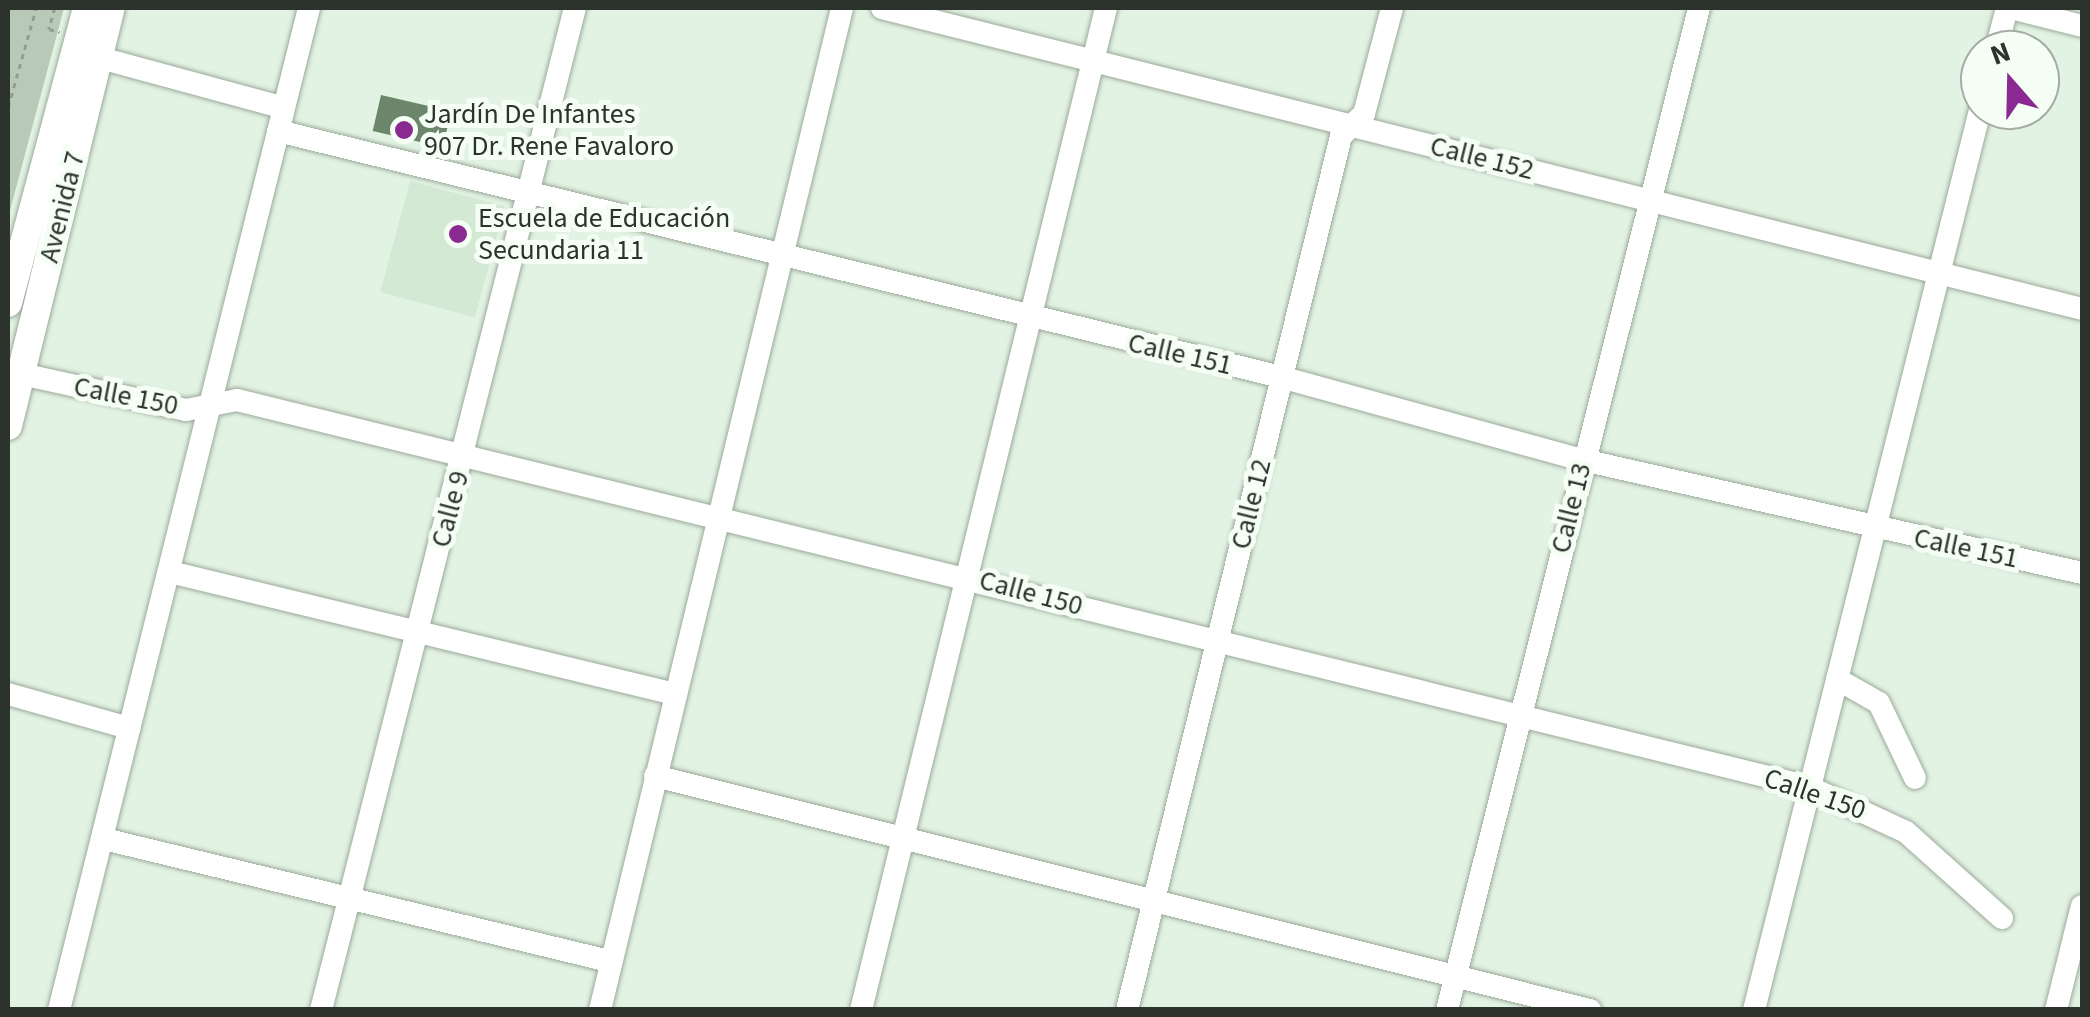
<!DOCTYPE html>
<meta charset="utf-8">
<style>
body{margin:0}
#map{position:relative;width:2090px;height:1017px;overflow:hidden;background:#e3f3e3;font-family:"Source Sans 3",sans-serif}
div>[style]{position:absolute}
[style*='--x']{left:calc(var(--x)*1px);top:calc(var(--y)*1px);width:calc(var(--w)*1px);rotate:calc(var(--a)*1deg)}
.built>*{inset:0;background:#d3e9d3;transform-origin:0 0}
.green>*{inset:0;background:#b8c9b7}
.building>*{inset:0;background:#6b866b;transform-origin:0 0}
.path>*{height:2.5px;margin-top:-1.25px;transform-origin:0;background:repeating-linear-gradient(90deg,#929e92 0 5px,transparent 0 10px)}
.roads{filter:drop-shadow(0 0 2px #9baa9a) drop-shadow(0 0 2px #9baa9a)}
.minor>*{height:22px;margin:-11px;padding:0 11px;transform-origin:11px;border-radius:11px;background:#fff}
.major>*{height:28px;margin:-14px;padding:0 14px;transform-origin:14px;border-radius:14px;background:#fff}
.dots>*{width:28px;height:28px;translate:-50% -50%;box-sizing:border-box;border:5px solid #f5fef5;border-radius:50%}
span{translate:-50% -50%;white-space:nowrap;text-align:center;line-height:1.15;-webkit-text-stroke:10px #f5fef5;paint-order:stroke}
.poi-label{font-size:28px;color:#2c322c}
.left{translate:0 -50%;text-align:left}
.street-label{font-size:28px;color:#2c322c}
.frame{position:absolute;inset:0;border:10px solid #2c322c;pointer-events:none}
.north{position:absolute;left:1960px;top:30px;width:100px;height:100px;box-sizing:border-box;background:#f5fef5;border:2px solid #a5aca5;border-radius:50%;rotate:340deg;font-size:28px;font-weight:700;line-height:40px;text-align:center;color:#2c322c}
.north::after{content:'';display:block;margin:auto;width:35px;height:45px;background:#8a2992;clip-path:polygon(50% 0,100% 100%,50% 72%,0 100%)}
</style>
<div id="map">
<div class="built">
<i style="left:410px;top:181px;width:98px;height:115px;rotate:15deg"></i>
</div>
<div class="green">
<i style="clip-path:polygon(8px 8px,64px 8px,8px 218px)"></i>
</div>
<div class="building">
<i style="left:381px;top:95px;width:72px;height:37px;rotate:13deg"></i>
</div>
<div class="path">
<i style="--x:55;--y:8;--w:22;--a:106"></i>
<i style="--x:49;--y:29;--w:11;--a:15"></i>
<i style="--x:8;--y:107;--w:103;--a:-74.2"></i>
</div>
<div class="roads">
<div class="minor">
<i style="--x:882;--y:8;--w:1237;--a:14.08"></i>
<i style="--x:2011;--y:8;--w:73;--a:14.2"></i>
<i style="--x:1996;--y:50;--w:43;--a:-75.3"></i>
<i style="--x:82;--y:53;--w:206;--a:15.2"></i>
<i style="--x:278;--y:131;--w:1033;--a:13.78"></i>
<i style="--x:1281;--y:377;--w:313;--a:15.4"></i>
<i style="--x:1583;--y:460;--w:512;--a:12.76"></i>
<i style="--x:21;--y:374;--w:169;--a:12.3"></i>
<i style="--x:186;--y:410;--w:52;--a:-11.1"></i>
<i style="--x:237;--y:400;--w:1619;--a:13.83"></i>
<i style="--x:1809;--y:787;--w:107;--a:24.9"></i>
<i style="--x:1906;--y:832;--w:129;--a:41.9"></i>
<i style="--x:170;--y:572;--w:520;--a:13.58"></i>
<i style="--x:1837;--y:679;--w:48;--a:29.7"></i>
<i style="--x:1879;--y:703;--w:83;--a:64.4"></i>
<i style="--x:8;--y:694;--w:126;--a:15.7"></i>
<i style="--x:655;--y:776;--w:964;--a:14.05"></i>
<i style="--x:104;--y:839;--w:520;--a:13.58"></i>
<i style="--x:59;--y:1010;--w:1033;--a:-75.99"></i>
<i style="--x:321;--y:1010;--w:1034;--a:-75.78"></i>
<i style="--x:600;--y:1010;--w:1031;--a:-76.42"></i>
<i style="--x:861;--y:1010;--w:1032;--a:-76.26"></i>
<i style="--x:1127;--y:1010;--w:900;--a:-76.24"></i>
<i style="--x:1341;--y:136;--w:32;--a:-44"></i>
<i style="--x:1364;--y:114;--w:110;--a:-75.2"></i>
<i style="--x:1447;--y:1010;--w:1033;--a:-75.88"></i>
<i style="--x:1754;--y:1010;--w:928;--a:-75.9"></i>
<i style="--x:2056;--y:1010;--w:107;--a:-76"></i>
</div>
<div class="major">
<i style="--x:8;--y:303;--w:305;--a:-75"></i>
<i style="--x:8;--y:426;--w:431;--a:-76.2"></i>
</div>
</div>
<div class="dots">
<i style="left:404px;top:130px;background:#8a2992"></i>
<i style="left:458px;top:234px;background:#8a2992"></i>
</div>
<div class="poi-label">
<span class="left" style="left:424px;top:130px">Jardín De Infantes<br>907 Dr. Rene Favaloro</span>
<span class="left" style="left:478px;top:234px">Escuela de Educación<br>Secundaria 11</span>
</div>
<div class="street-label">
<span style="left:1482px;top:158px;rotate:14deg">Calle 152</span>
<span style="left:62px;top:207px;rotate:-76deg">Avenida 7</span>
<span style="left:1180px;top:354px;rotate:13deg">Calle 151</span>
<span style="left:126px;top:396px;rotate:11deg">Calle 150</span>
<span style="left:1251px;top:504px;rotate:-76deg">Calle 12</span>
<span style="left:1571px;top:508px;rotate:-76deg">Calle 13</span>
<span style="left:450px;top:509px;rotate:-75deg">Calle 9</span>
<span style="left:1966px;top:548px;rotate:12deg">Calle 151</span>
<span style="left:1031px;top:593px;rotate:15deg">Calle 150</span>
<span style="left:1815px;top:794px;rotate:19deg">Calle 150</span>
</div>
<div class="frame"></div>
<div class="north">N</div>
</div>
